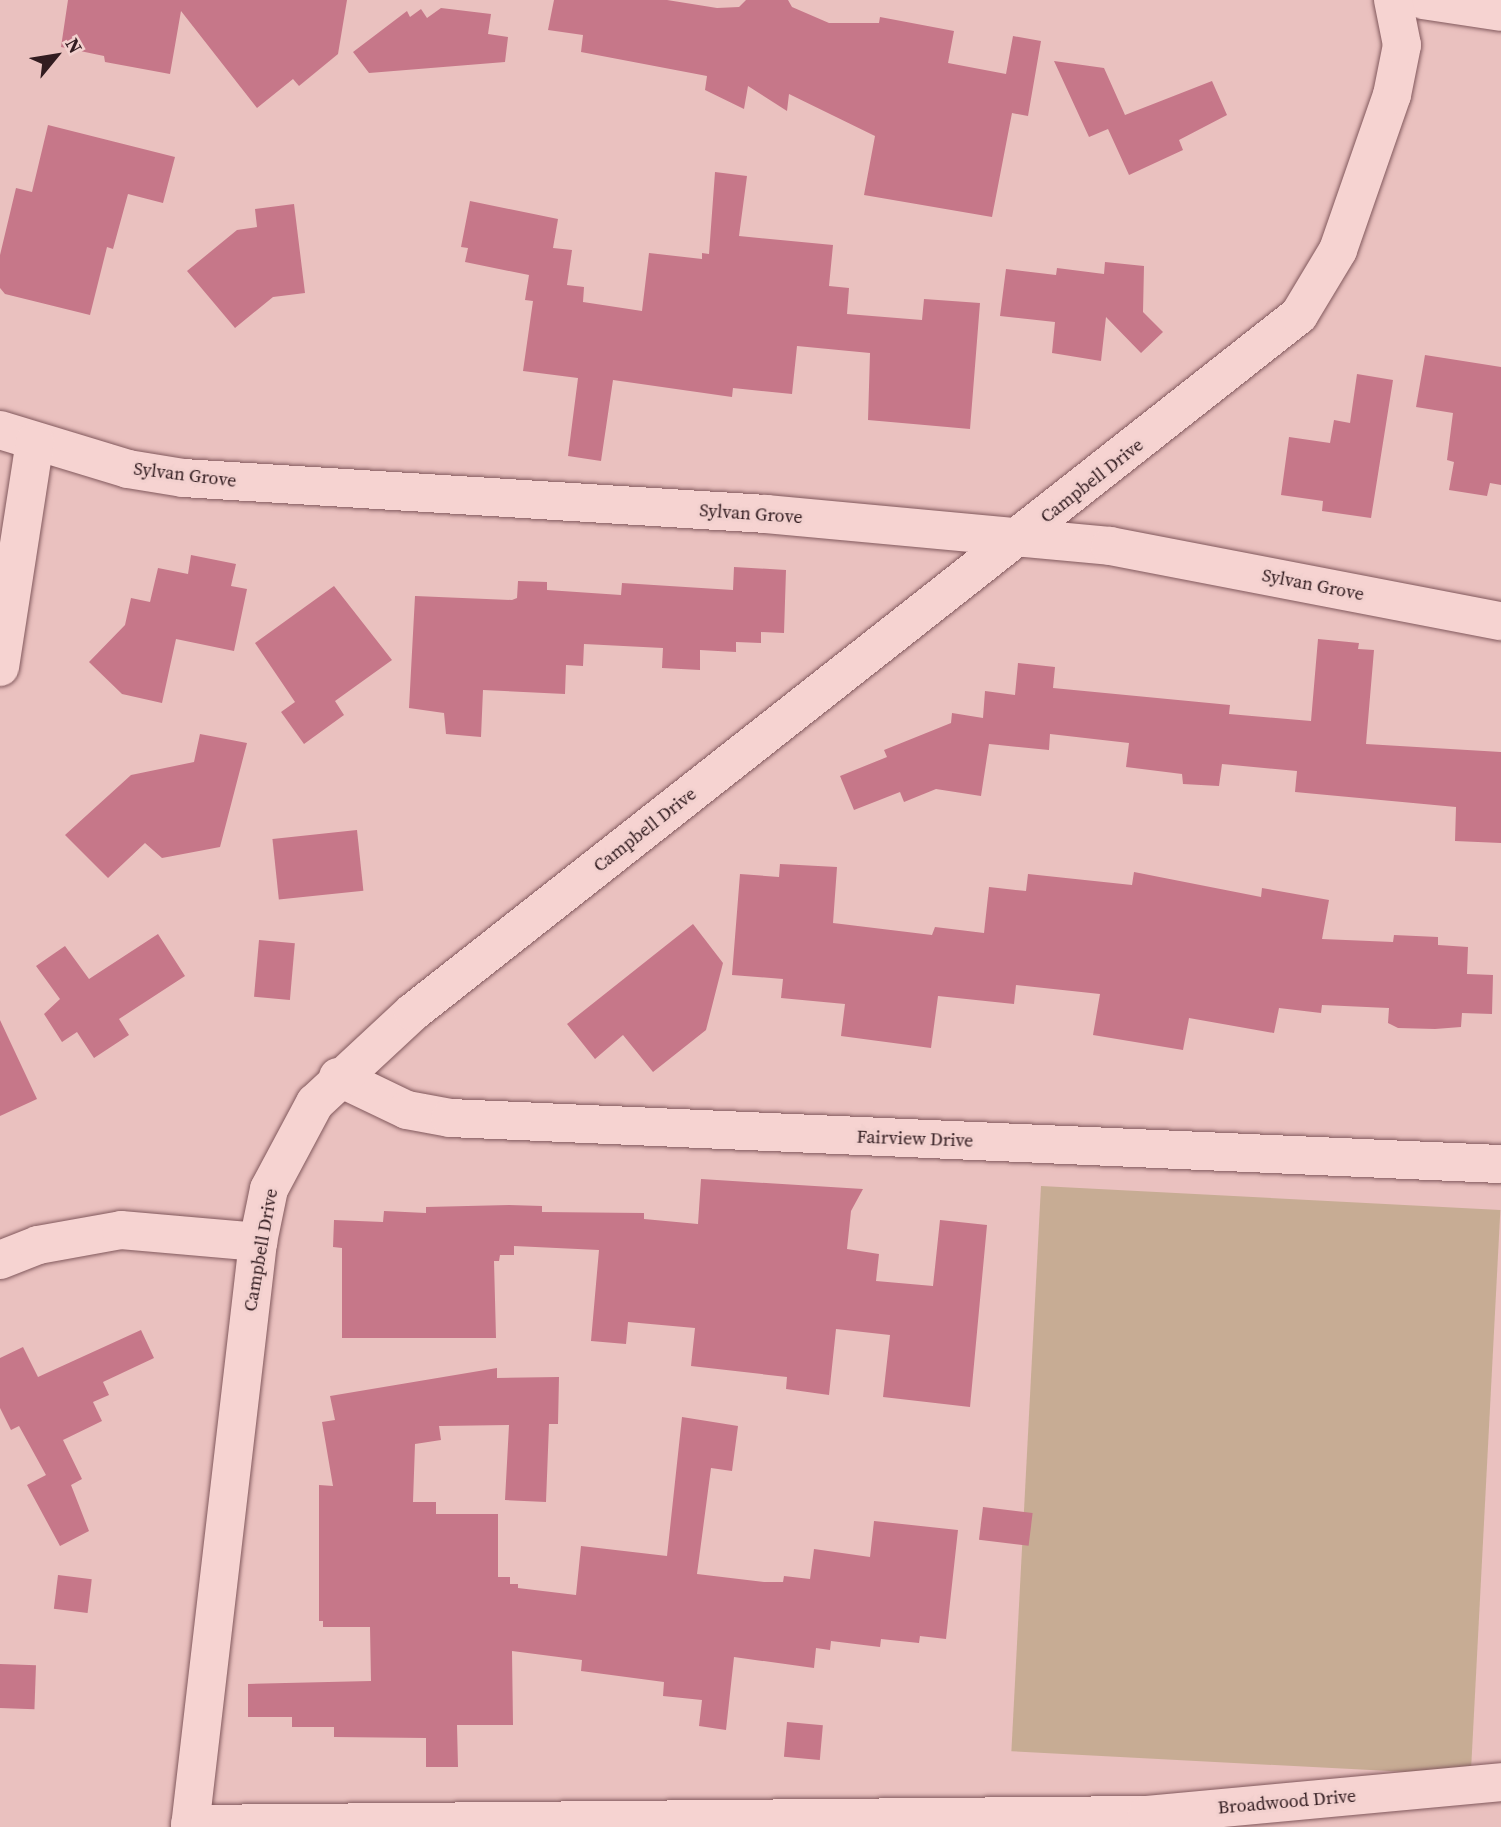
<!DOCTYPE html>
<style>
body{margin:0}
#map{position:relative;width:1501px;height:1827px;overflow:hidden;background:#eac1bf;font-family:"Source Serif 4",serif}
div>[style]{position:absolute}
[style*='--x']{left:calc(var(--x)*1px);top:calc(var(--y)*1px);width:calc(var(--w)*1px);rotate:calc(var(--a)*1deg)}
.green>*{inset:0;background:#c7ac94;transform-origin:0 0}
.building>*{inset:0;background:#c67789;transform-origin:0 0}
.roads{filter:drop-shadow(0 0 2px #82595d) drop-shadow(0 0 2px #82595d)}
.street>*{height:38px;margin:-19px;padding:0 19px;transform-origin:19px;border-radius:19px;background:#f6d3d1}
.secondary>*{height:38px;margin:-19px;padding:0 19px;transform-origin:19px;border-radius:19px;background:#f6d3d1}
span{translate:-50% -50%;white-space:nowrap;text-align:center;line-height:1.15;-webkit-text-stroke:6px #f2d0ce;paint-order:stroke}
.street-label{font-size:18px;color:#321c20}
.north{position:absolute;left:21px;top:21px;width:70px;height:70px;-webkit-text-stroke:5px #f2d0ce;paint-order:stroke;rotate:60deg;font-size:19px;font-weight:700;line-height:28px;text-align:center;color:#321c20}
.north::after{content:'';display:block;margin:auto;width:24px;height:32px;background:#321c20;clip-path:polygon(50% 0,100% 100%,50% 72%,0 100%)}
</style>
<div id="map">
<div class="green">
<i style="left:1041px;top:1186px;width:460px;height:566px;rotate:3deg"></i>
</div>
<div class="building">
<i style="clip-path:polygon(68px 0,347px 0,338px 54px,299px 86px,293px 79px,257px 108px,181px 11px,170px 74px,105px 62px,104px 56px,61px 47px)"></i>
<i style="clip-path:polygon(554px 0,667px 0,717px 8px,739px 7px,746px 0,788px 0,792px 7px,829px 23px,879px 23px,880px 17px,954px 31px,948px 63px,1006px 74px,1013px 36px,1041px 41px,1028px 116px,1012px 113px,992px 217px,864px 195px,875px 136px,789px 94px,787px 111px,748px 86px,744px 109px,705px 90px,707px 76px,581px 52px,583px 35px,548px 30px)"></i>
<i style="clip-path:polygon(441px 8px,491px 14px,488px 34px,508px 37px,505px 62px,369px 73px,353px 52px,407px 11px,410px 17px,421px 9px,427px 18px)"></i>
<i style="clip-path:polygon(1054px 61px,1104px 68px,1125px 115px,1212px 81px,1227px 115px,1179px 140px,1183px 150px,1129px 175px,1108px 129px,1089px 137px)"></i>
<i style="clip-path:polygon(48px 125px,175px 157px,163px 203px,128px 194px,113px 249px,107px 247px,90px 315px,5px 294px,0 288px,0 255px,16px 188px,32px 192px)"></i>
<i style="clip-path:polygon(715px 172px,747px 176px,739px 236px,833px 245px,829px 286px,849px 288px,847px 314px,922px 320px,924px 299px,980px 303px,970px 429px,868px 420px,870px 353px,797px 346px,792px 394px,733px 388px,732px 397px,613px 380px,601px 461px,568px 456px,578px 378px,523px 371px,533px 301px,525px 300px,529px 275px,465px 262px,468px 248px,461px 247px,470px 201px,558px 219px,553px 248px,572px 250px,567px 285px,584px 287px,583px 302px,642px 311px,649px 253px,702px 259px,702px 253px,709px 254px)"></i>
<i style="clip-path:polygon(294px 204px,305px 293px,273px 297px,235px 328px,187px 271px,237px 230px,257px 227px,255px 209px)"></i>
<i style="clip-path:polygon(1105px 262px,1144px 266px,1143px 312px,1163px 332px,1141px 353px,1106px 317px,1101px 361px,1052px 353px,1055px 322px,1000px 316px,1006px 269px,1056px 275px,1057px 268px,1104px 274px)"></i>
<i style="clip-path:polygon(1425px 355px,1501px 367px,1501px 485px,1490px 483px,1487px 496px,1449px 490px,1454px 462px,1447px 460px,1453px 413px,1416px 407px)"></i>
<i style="clip-path:polygon(1357px 374px,1393px 380px,1371px 518px,1322px 511px,1323px 501px,1281px 495px,1289px 437px,1330px 443px,1334px 420px,1350px 423px)"></i>
<i style="clip-path:polygon(191px 555px,236px 564px,231px 586px,247px 589px,234px 651px,176px 639px,162px 703px,122px 694px,89px 662px,125px 625px,131px 598px,150px 602px,158px 568px,188px 574px)"></i>
<i style="clip-path:polygon(734px 567px,786px 570px,784px 633px,761px 632px,761px 643px,736px 642px,736px 652px,700px 650px,700px 670px,662px 668px,663px 648px,584px 644px,583px 666px,566px 665px,565px 694px,483px 690px,481px 737px,446px 734px,444px 713px,409px 708px,415px 596px,512px 600px,517px 598px,518px 581px,547px 582px,547px 590px,621px 595px,622px 583px,733px 590px)"></i>
<i style="clip-path:polygon(334px 586px,392px 660px,335px 701px,344px 715px,304px 744px,281px 712px,295px 702px,255px 643px)"></i>
<i style="clip-path:polygon(1318px 639px,1359px 643px,1358px 649px,1374px 650px,1366px 744px,1501px 752px,1501px 843px,1455px 841px,1456px 807px,1295px 792px,1297px 771px,1222px 764px,1219px 786px,1183px 784px,1182px 774px,1126px 767px,1129px 743px,1050px 734px,1049px 750px,989px 744px,981px 796px,936px 789px,904px 802px,900px 792px,854px 810px,840px 776px,887px 757px,884px 750px,951px 723px,952px 713px,983px 718px,985px 691px,1015px 695px,1018px 663px,1055px 667px,1053px 688px,1230px 705px,1229px 714px,1311px 721px)"></i>
<i style="clip-path:polygon(200px 734px,247px 743px,220px 847px,162px 858px,145px 843px,108px 878px,65px 835px,131px 775px,194px 762px)"></i>
<i style="left:357px;top:830px;width:61px;height:85px;rotate:84deg"></i>
<i style="clip-path:polygon(780px 864px,837px 867px,833px 923px,932px 935px,935px 927px,984px 933px,989px 887px,1026px 891px,1028px 874px,1132px 885px,1134px 872px,1261px 897px,1262px 888px,1329px 900px,1322px 939px,1393px 942px,1394px 935px,1438px 937px,1438px 945px,1468px 947px,1467px 974px,1493px 975px,1492px 1014px,1462px 1013px,1461px 1027px,1435px 1029px,1398px 1028px,1388px 1023px,1389px 1008px,1322px 1005px,1321px 1013px,1279px 1008px,1274px 1033px,1189px 1018px,1183px 1050px,1093px 1035px,1100px 994px,1016px 985px,1014px 1004px,938px 996px,931px 1048px,841px 1036px,845px 1004px,781px 998px,783px 979px,732px 975px,740px 874px,779px 877px)"></i>
<i style="clip-path:polygon(693px 924px,723px 963px,706px 1030px,653px 1072px,623px 1035px,595px 1059px,567px 1024px)"></i>
<i style="clip-path:polygon(158px 934px,185px 976px,119px 1019px,129px 1035px,94px 1058px,77px 1032px,62px 1042px,44px 1014px,60px 999px,36px 966px,65px 946px,89px 979px)"></i>
<i style="left:259px;top:940px;width:36px;height:57px;rotate:5deg"></i>
<i style="clip-path:polygon(0 1020px,37px 1099px,0 1116px)"></i>
<i style="clip-path:polygon(701px 1179px,863px 1189px,851px 1211px,847px 1249px,879px 1254px,876px 1281px,933px 1286px,940px 1220px,987px 1225px,970px 1407px,883px 1397px,890px 1335px,836px 1329px,829px 1395px,786px 1389px,787px 1377px,691px 1366px,695px 1328px,628px 1322px,626px 1344px,591px 1341px,599px 1250px,514px 1246px,514px 1255px,500px 1255px,499px 1261px,494px 1261px,496px 1338px,342px 1338px,342px 1248px,333px 1247px,334px 1220px,383px 1222px,384px 1211px,426px 1213px,426px 1207px,509px 1205px,542px 1206px,542px 1212px,644px 1213px,644px 1219px,698px 1224px)"></i>
<i style="clip-path:polygon(141px 1330px,154px 1358px,103px 1382px,109px 1395px,93px 1402px,102px 1421px,63px 1440px,82px 1479px,71px 1485px,89px 1531px,60px 1546px,27px 1485px,46px 1475px,19px 1426px,11px 1430px,0 1408px,0 1358px,23px 1347px,38px 1377px)"></i>
<i style="clip-path:polygon(497px 1368px,497px 1378px,559px 1377px,558px 1424px,549px 1424px,546px 1502px,505px 1500px,509px 1425px,439px 1426px,441px 1440px,415px 1444px,413px 1502px,436px 1502px,436px 1514px,498px 1514px,498px 1577px,510px 1577px,510px 1584px,518px 1584px,518px 1588px,576px 1595px,581px 1546px,667px 1556px,682px 1417px,738px 1426px,732px 1471px,711px 1468px,697px 1574px,764px 1582px,783px 1582px,784px 1576px,810px 1579px,814px 1549px,870px 1557px,874px 1521px,958px 1530px,946px 1639px,920px 1636px,919px 1643px,881px 1639px,880px 1647px,831px 1641px,830px 1650px,816px 1648px,814px 1668px,734px 1657px,726px 1730px,699px 1726px,702px 1700px,663px 1696px,664px 1682px,581px 1671px,582px 1660px,512px 1651px,513px 1725px,457px 1725px,458px 1767px,426px 1767px,426px 1738px,334px 1737px,334px 1727px,292px 1727px,292px 1717px,248px 1717px,248px 1684px,371px 1681px,370px 1627px,323px 1627px,323px 1621px,319px 1621px,319px 1485px,333px 1486px,322px 1422px,335px 1420px,330px 1396px)"></i>
<i style="left:983px;top:1507px;width:50px;height:33px;rotate:7deg"></i>
<i style="left:58px;top:1575px;width:34px;height:34px;rotate:7deg"></i>
<i style="left:0;top:1664px;width:36px;height:44px;rotate:2deg"></i>
<i style="left:787px;top:1722px;width:36px;height:35px;rotate:5deg"></i>
</div>
<div class="roads">
<div class="street">
<i style="--x:1423;--y:0;--w:79;--a:8.7"></i>
<i style="--x:0;--y:430;--w:134;--a:16.9"></i>
<i style="--x:128;--y:469;--w:56;--a:9.3"></i>
<i style="--x:183;--y:478;--w:584;--a:3.53"></i>
<i style="--x:766;--y:514;--w:345;--a:5.3"></i>
<i style="--x:1110;--y:546;--w:398;--a:10.9"></i>
<i style="--x:0;--y:667;--w:228;--a:-81.2"></i>
<i style="--x:338;--y:1077;--w:76;--a:25.6"></i>
<i style="--x:407;--y:1110;--w:44;--a:10.5"></i>
<i style="--x:450;--y:1118;--w:1052;--a:2.51"></i>
<i style="--x:0;--y:1260;--w:41;--a:-21.5"></i>
<i style="--x:38;--y:1245;--w:84;--a:-10.2"></i>
<i style="--x:121;--y:1230;--w:138;--a:5"></i>
<i style="--x:190;--y:1824;--w:957;--a:-0.54"></i>
<i style="--x:1147;--y:1815;--w:356;--a:-5.3"></i>
</div>
<div class="secondary">
<i style="--x:190;--y:1827;--w:589;--a:-83.37"></i>
<i style="--x:258;--y:1242;--w:54;--a:-78.3"></i>
<i style="--x:269;--y:1189;--w:98;--a:-61.9"></i>
<i style="--x:315;--y:1103;--w:134;--a:-42.9"></i>
<i style="--x:413;--y:1012;--w:1127;--a:-38.19"></i>
<i style="--x:1299;--y:315;--w:76;--a:-59"></i>
<i style="--x:1338;--y:250;--w:164;--a:-70.8"></i>
<i style="--x:1392;--y:95;--w:51;--a:-78.7"></i>
<i style="--x:1402;--y:45;--w:46;--a:-101.3"></i>
</div>
</div>
<div class="street-label">
<span style="left:185px;top:475px;rotate:7deg">Sylvan Grove</span>
<span style="left:1092px;top:481px;rotate:-38deg">Campbell Drive</span>
<span style="left:751px;top:514px;rotate:4deg">Sylvan Grove</span>
<span style="left:1313px;top:585px;rotate:11deg">Sylvan Grove</span>
<span style="left:645px;top:830px;rotate:-38deg">Campbell Drive</span>
<span style="left:915px;top:1139px;rotate:2deg">Fairview Drive</span>
<span style="left:261px;top:1250px;rotate:-80deg">Campbell Drive</span>
<span style="left:1287px;top:1802px;rotate:-5deg">Broadwood Drive</span>
</div>
<div class="north">N</div>
</div>
